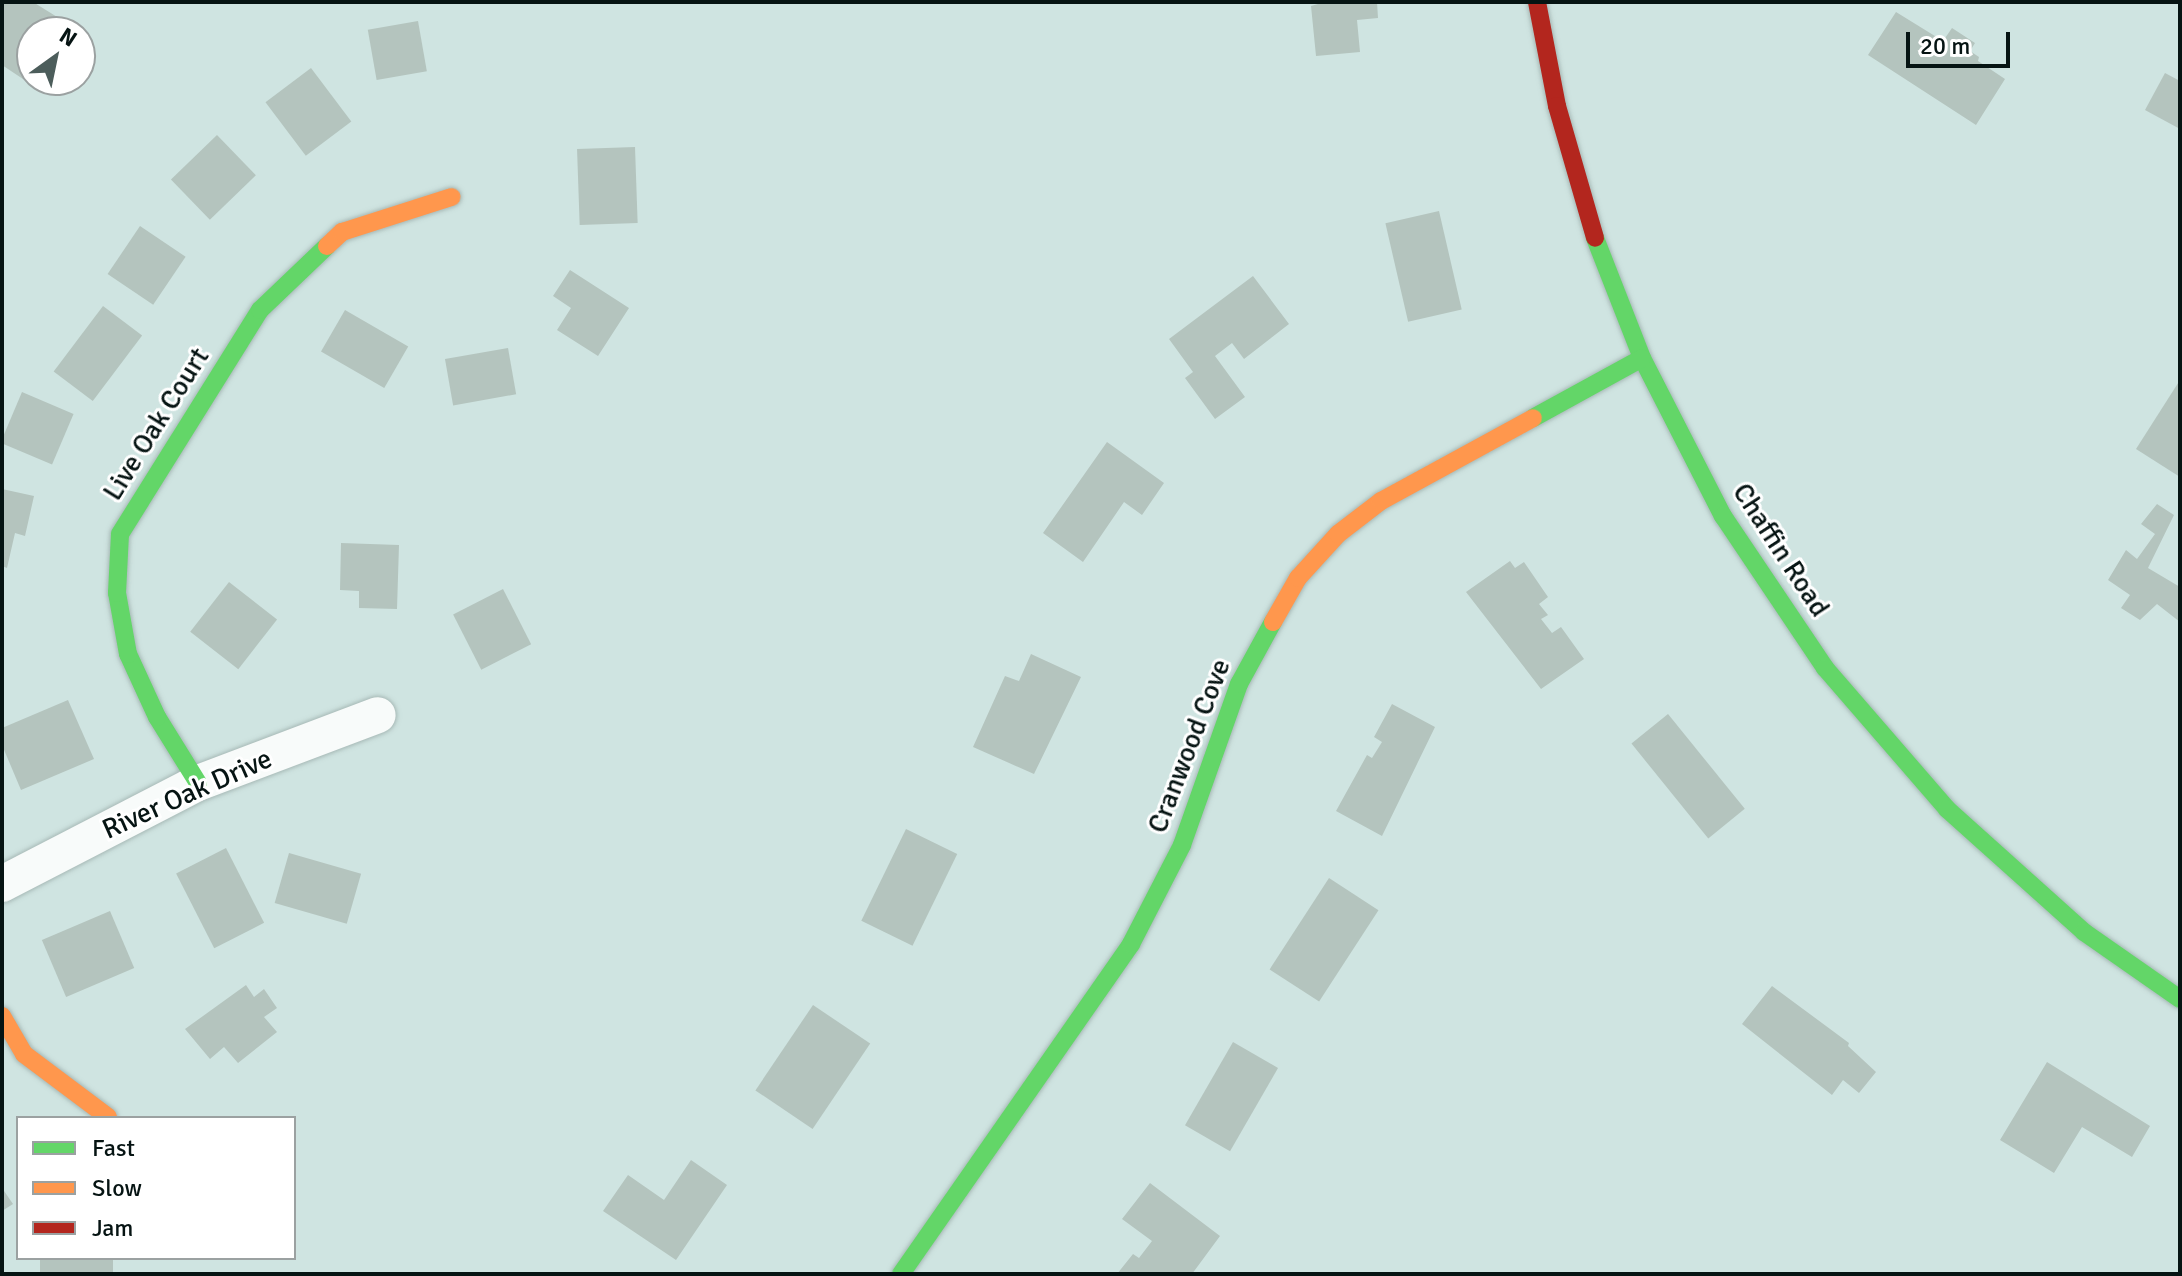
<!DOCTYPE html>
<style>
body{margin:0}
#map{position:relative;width:2182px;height:1276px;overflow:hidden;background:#cfe4e1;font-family:Signika,sans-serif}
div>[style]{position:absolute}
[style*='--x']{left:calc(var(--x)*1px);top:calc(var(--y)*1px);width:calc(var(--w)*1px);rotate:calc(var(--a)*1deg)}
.building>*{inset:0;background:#b4c4be;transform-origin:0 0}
.roads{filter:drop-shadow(0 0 2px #a7b9b6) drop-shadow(0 0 2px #a7b9b6)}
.street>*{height:36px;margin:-18px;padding:0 18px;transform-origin:18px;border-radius:18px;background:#f8fbfa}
.fast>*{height:18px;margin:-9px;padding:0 9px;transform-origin:9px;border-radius:9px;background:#63d668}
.slow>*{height:18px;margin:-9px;padding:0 9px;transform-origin:9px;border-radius:9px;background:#ff974d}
.jam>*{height:18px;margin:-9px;padding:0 9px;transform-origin:9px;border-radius:9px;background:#b3261e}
span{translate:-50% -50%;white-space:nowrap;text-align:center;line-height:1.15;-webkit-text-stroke:6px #fff;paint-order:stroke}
.street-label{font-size:28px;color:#061413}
.frame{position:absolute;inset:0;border:4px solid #061413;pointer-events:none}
.legend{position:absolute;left:16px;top:1116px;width:280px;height:144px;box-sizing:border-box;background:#fff;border:2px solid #9ba1a1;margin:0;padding:10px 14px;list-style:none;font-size:24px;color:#061413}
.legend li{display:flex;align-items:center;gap:16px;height:40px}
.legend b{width:40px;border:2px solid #9ba1a1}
.north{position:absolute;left:16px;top:16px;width:80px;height:80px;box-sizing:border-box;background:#fff;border:2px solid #9ba1a1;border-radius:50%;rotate:33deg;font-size:22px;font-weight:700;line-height:32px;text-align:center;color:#061413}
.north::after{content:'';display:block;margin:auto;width:28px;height:36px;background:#4c5d5b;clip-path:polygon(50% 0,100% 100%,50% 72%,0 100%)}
.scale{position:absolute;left:1906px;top:32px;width:104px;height:36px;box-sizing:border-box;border:4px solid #061413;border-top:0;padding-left:10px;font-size:24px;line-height:28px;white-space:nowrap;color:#061413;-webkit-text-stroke:6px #fff;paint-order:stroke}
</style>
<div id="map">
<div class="building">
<i style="clip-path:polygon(2px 2px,33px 2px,62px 20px,54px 32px,32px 32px,32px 66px,23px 79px,2px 65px)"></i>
<i style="clip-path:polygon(1325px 2px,1377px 2px,1378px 18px,1357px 20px,1360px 52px,1316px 56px,1311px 6px)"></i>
<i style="clip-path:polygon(1896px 12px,1943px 41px,1952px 28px,1975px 43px,1970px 51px,1979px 57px,1978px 61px,2005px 79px,1976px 125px,1868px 55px)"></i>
<i style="left:418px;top:21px;width:51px;height:51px;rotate:80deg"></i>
<i style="left:311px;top:68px;width:67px;height:57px;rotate:53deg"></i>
<i style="clip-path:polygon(2165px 73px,2180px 81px,2180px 129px,2145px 110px)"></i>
<i style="left:217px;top:135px;width:56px;height:64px;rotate:46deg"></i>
<i style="left:635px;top:147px;width:76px;height:58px;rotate:88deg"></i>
<i style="left:1439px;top:211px;width:101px;height:55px;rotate:77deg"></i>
<i style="left:140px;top:226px;width:55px;height:58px;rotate:34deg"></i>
<i style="clip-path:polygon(570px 270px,629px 308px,598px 356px,557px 330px,571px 308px,553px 296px)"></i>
<i style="clip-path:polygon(1253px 276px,1289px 324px,1244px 359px,1232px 343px,1215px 356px,1245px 397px,1215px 419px,1185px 378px,1193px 372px,1169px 339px)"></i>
<i style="left:103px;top:306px;width:49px;height:82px;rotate:37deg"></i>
<i style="left:345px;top:310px;width:73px;height:48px;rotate:30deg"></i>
<i style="left:508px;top:348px;width:47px;height:64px;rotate:80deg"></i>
<i style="clip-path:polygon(2180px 380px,2180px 477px,2136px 449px)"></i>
<i style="left:22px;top:392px;width:56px;height:55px;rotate:23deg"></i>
<i style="clip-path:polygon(1107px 442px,1164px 483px,1142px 515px,1124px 502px,1083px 562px,1043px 533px)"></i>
<i style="clip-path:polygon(2px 489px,34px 496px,25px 536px,15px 533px,7px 568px,2px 566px)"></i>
<i style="clip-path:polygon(2157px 504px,2174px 515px,2148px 568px,2180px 587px,2180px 622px,2157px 604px,2140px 620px,2121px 608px,2130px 595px,2108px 580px,2126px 550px,2137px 559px,2155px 534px,2141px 524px)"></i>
<i style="clip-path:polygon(341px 543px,399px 545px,397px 609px,359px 608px,359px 591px,340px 590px)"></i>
<i style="clip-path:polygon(1510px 561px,1515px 568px,1524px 562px,1548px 597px,1539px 604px,1548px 615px,1541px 619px,1552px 633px,1561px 627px,1584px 659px,1541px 689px,1466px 592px)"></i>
<i style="left:229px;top:582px;width:61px;height:63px;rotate:38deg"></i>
<i style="left:503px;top:589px;width:62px;height:56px;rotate:63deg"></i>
<i style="clip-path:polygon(1031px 654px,1081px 677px,1034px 774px,973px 747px,1005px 676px,1019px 681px)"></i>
<i style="clip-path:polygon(68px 700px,94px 759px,21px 790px,2px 745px,2px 728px)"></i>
<i style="clip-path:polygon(1392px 704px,1435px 727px,1382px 836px,1336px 811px,1367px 755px,1372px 758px,1382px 742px,1374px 737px)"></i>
<i style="left:1668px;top:714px;width:122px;height:47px;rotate:51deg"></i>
<i style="left:906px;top:829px;width:57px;height:102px;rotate:26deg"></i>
<i style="left:226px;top:848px;width:84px;height:56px;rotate:63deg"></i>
<i style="left:289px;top:853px;width:75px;height:52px;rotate:16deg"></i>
<i style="left:1329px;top:878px;width:59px;height:109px;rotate:33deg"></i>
<i style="left:110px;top:911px;width:62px;height:74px;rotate:67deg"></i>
<i style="clip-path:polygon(246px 985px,254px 997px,264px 989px,277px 1008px,264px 1017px,277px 1032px,238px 1063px,224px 1047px,210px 1059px,185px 1029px)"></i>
<i style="clip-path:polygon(1772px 986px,1849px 1043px,1848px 1046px,1876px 1072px,1859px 1093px,1843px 1080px,1832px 1095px,1742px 1024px)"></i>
<i style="left:813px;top:1005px;width:69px;height:103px;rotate:34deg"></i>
<i style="left:1233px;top:1042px;width:52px;height:96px;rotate:30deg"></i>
<i style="clip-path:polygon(2047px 1062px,2150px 1126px,2132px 1157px,2082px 1127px,2054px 1173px,2000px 1140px)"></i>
<i style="clip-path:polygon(691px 1160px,727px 1185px,676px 1260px,603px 1211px,628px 1175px,664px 1200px)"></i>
<i style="clip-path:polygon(1150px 1183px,1220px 1236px,1192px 1274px,1117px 1274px,1133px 1254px,1139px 1258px,1152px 1241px,1122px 1219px)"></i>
<i style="clip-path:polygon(2px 1188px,13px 1204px,2px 1211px)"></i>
<i style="left:40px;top:1258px;width:73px;height:16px"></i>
</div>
<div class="roads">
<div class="street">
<i style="--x:2;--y:884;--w:220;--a:-27.3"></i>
<i style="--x:198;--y:783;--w:192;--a:-20.7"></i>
</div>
<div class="fast">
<i style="--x:1595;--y:238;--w:129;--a:68.6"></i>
<i style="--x:1642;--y:358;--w:178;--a:62.9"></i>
<i style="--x:1723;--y:516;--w:183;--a:56.1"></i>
<i style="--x:1825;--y:668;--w:186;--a:49.1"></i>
<i style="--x:1947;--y:809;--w:184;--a:41.9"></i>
<i style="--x:2084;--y:932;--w:117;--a:34.9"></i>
<i style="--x:1533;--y:418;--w:124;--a:-28.8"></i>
<i style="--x:198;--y:783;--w:78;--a:-121.8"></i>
<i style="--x:157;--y:717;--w:69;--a:-114.7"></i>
<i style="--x:128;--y:654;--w:62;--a:-100.2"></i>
<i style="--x:117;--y:593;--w:59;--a:-87.1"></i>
<i style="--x:120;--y:534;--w:264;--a:-58"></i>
<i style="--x:260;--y:310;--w:93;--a:-43.7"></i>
<i style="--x:901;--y:1274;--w:402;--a:-55.1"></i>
<i style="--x:1131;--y:944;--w:111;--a:-62.7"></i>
<i style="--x:1182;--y:845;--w:171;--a:-70.5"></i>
<i style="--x:1239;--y:684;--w:71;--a:-61.3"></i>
</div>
<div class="slow">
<i style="--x:327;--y:246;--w:21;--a:-43"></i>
<i style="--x:342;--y:232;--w:115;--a:-17.7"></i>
<i style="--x:1273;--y:622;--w:51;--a:-60.4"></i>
<i style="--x:1298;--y:578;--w:59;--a:-47.7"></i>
<i style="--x:1338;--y:534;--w:54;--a:-37.5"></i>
<i style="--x:1381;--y:501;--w:173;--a:-28.6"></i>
<i style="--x:2;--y:1016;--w:44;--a:59.9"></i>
<i style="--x:24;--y:1054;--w:105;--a:36.9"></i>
</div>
<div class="jam">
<i style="--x:1537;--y:2;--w:106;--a:79.1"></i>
<i style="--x:1557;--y:106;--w:137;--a:73.9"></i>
</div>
</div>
<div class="street-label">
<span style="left:156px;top:424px;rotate:-58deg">Live Oak Court</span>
<span style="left:1781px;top:550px;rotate:57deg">Chaffin Road</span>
<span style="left:1189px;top:746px;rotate:-69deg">Cranwood Cove</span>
<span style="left:187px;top:794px;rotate:-24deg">River Oak Drive</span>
</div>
<div class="frame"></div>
<ul class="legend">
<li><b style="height:10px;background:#63d668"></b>Fast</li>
<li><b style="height:10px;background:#ff974d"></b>Slow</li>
<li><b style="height:10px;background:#b3261e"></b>Jam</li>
</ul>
<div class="north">N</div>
<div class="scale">20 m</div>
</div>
